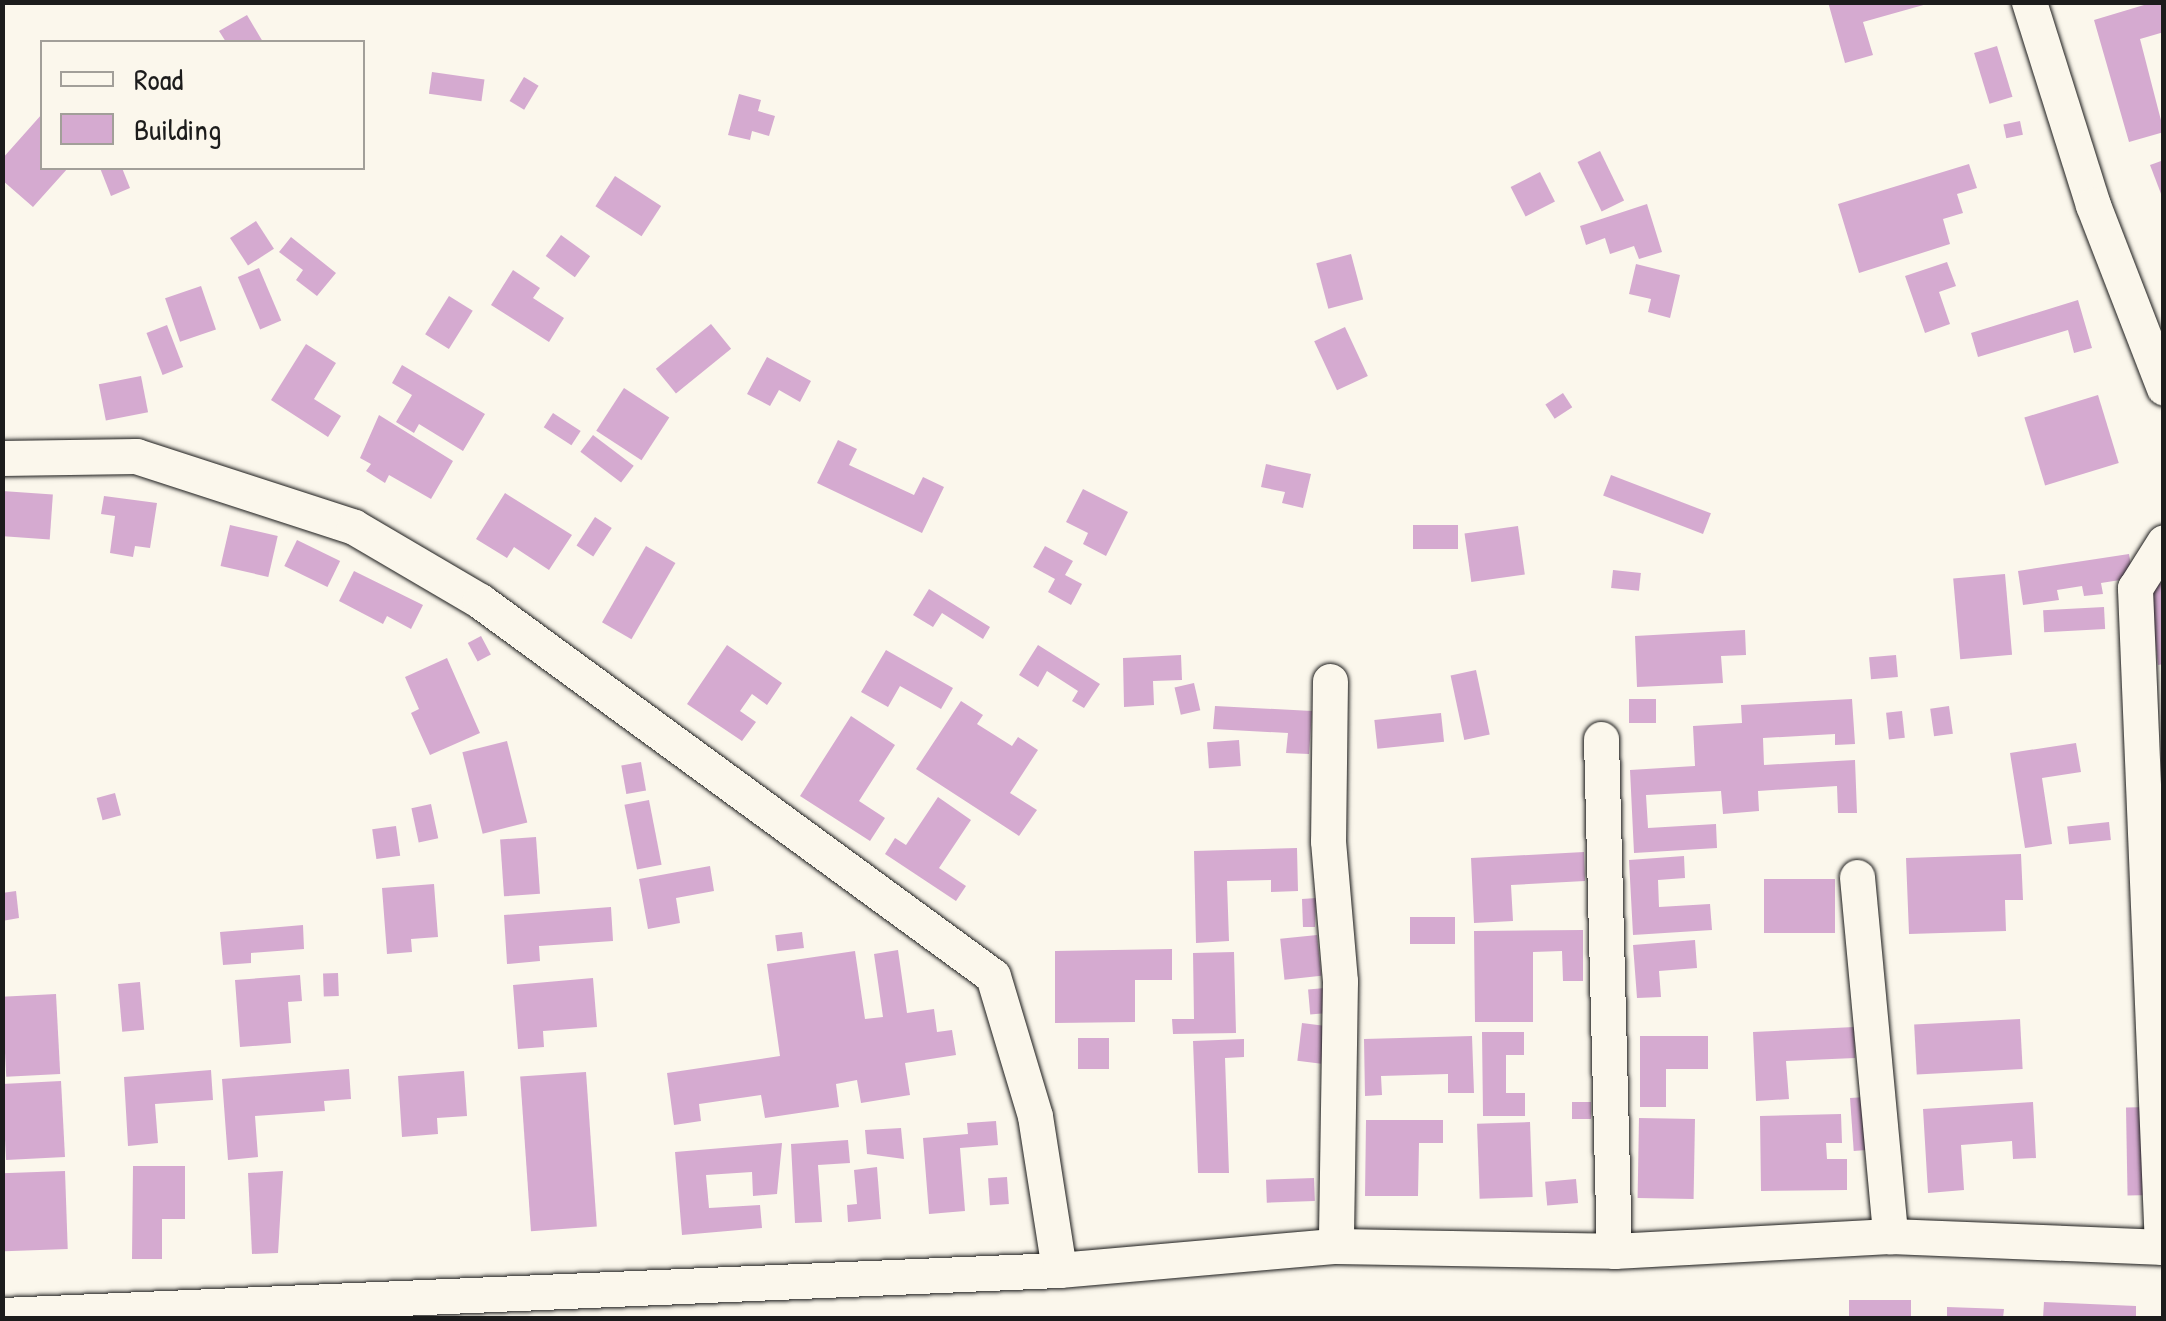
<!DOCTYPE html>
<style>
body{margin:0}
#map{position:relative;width:2166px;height:1321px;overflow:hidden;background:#fbf7ec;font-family:"Patrick Hand",sans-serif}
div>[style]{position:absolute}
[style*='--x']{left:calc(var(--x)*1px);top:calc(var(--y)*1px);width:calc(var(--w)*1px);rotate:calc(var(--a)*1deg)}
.building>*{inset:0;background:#d5aad0;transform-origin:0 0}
.roads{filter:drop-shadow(0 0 2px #1c1c1c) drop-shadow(0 0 2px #1c1c1c)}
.minor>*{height:35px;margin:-17.5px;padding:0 17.5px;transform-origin:17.5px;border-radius:17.5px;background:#fbf7ec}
span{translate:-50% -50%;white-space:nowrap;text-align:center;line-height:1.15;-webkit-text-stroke:9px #fbf7ec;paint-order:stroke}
.frame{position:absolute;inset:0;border:5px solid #1c1c1c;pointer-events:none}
.legend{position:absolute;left:40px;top:40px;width:325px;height:130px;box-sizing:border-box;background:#fbf7ec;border:2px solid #a29f99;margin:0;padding:12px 18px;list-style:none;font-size:30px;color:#1c1c1c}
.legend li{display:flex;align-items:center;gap:20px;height:50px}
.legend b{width:50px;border:2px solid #a29f99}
</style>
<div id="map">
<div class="building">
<i style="clip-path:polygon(1828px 2px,1927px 2px,1927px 4px,1863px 22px,1873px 55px,1845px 63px)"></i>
<i style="clip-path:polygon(2154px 2px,2164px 2px,2164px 32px,2140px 39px,2164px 132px,2129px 142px,2094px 20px)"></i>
<i style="clip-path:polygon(247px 15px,263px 42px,226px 42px,219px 31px)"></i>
<i style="left:1997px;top:46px;width:53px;height:24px;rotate:73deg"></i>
<i style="left:432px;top:72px;width:53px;height:22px;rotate:8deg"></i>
<i style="left:524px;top:77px;width:17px;height:28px;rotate:31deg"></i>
<i style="clip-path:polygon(739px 94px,761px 100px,758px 111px,775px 116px,769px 136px,752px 131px,750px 140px,728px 135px)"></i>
<i style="clip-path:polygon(42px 114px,42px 168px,68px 168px,33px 207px,2px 180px,2px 159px)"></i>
<i style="left:2020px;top:121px;width:14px;height:17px;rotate:78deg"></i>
<i style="left:1600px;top:151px;width:55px;height:25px;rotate:64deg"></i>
<i style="clip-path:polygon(2164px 160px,2164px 199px,2163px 199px,2150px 165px)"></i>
<i style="clip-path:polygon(1969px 164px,1977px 188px,1957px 194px,1963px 213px,1943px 219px,1950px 244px,1859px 273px,1838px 204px)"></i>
<i style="clip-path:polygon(100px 168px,122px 168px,130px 188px,111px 196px)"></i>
<i style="left:1540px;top:172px;width:33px;height:33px;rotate:63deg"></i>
<i style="left:615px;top:176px;width:55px;height:36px;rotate:33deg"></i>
<i style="clip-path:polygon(1647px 204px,1662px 252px,1639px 259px,1634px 246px,1610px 254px,1605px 238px,1586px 245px,1580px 226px)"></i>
<i style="left:256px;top:221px;width:33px;height:31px;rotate:57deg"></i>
<i style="left:561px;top:235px;width:36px;height:26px;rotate:36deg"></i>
<i style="clip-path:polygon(291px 237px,336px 273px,317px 296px,296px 280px,303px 270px,279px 252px)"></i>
<i style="left:1351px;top:254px;width:47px;height:36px;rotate:75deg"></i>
<i style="clip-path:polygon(1947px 262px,1956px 286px,1939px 292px,1950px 324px,1925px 333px,1905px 276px)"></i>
<i style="clip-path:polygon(1636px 264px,1680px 275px,1670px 318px,1648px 312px,1651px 299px,1629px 294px)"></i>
<i style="left:259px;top:268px;width:57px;height:23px;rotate:67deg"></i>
<i style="clip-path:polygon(513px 270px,540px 288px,533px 298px,564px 318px,549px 342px,491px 305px)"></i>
<i style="left:201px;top:286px;width:46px;height:38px;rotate:71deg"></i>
<i style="left:449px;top:296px;width:28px;height:45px;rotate:32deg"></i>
<i style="clip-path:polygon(2078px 300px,2092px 348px,2074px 353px,2068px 330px,1978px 357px,1971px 333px)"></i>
<i style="left:711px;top:324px;width:32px;height:71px;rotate:51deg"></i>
<i style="left:167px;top:325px;width:45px;height:22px;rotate:69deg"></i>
<i style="left:1345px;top:327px;width:54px;height:34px;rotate:65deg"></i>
<i style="clip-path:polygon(306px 344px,336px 363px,314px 399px,341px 416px,328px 437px,271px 400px)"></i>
<i style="clip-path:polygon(767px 357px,811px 381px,800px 402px,779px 390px,770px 406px,747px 394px)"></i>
<i style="clip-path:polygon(402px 365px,485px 414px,463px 451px,419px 424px,414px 433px,396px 422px,412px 395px,392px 383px)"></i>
<i style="left:141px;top:376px;width:37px;height:43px;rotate:79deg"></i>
<i style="left:624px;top:388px;width:54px;height:51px;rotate:33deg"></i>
<i style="left:1563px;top:393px;width:17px;height:21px;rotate:57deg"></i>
<i style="left:2098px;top:395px;width:71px;height:77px;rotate:73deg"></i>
<i style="left:553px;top:413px;width:33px;height:17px;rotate:33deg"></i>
<i style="clip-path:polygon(379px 415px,453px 461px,431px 499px,389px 475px,385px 483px,366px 471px,371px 464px,360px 458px)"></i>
<i style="left:593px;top:435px;width:51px;height:21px;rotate:37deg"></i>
<i style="clip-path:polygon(838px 440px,857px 449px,849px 465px,914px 495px,923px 477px,944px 487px,922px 533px,817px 483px)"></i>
<i style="clip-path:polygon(1266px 464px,1311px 474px,1303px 508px,1282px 503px,1285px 492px,1261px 487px)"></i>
<i style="left:1611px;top:475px;width:107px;height:22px;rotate:21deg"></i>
<i style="clip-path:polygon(1083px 489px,1128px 512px,1106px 556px,1083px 544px,1088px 533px,1066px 522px)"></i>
<i style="left:2px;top:491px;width:51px;height:45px;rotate:4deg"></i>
<i style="clip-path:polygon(505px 493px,572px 535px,549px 570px,514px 547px,507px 558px,476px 539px)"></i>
<i style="clip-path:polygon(104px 496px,157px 503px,150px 548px,135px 546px,133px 557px,110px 553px,115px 516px,101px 514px)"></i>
<i style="left:595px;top:517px;width:20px;height:34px;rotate:33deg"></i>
<i style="left:230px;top:525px;width:49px;height:42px;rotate:13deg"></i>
<i style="left:1413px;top:525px;width:45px;height:24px"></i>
<i style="left:1518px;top:526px;width:49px;height:54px;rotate:82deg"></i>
<i style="left:297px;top:540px;width:48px;height:29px;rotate:26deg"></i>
<i style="left:646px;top:546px;width:34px;height:88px;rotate:30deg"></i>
<i style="clip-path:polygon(1045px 546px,1073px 561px,1065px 575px,1082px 584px,1071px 605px,1048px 592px,1055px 579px,1033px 567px)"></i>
<i style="clip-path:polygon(2129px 554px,2133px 578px,2101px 583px,2103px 594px,2084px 596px,2082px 586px,2057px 590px,2059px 600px,2023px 605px,2018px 571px)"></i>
<i style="left:1613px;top:570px;width:28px;height:18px;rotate:6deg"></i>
<i style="clip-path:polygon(354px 571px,423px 605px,411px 629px,387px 616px,383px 624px,339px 601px)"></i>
<i style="left:2005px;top:574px;width:81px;height:52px;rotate:85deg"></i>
<i style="clip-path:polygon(2164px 583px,2164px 664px,2158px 665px,2149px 585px)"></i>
<i style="clip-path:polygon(929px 589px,990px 627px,983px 639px,942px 613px,933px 627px,913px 615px)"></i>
<i style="left:2104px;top:607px;width:22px;height:61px;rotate:87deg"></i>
<i style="clip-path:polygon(1745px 630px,1746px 655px,1721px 656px,1723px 683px,1637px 687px,1635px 636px)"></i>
<i style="left:481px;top:636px;width:21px;height:15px;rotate:62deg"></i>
<i style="clip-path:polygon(727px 645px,782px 683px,767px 705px,752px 694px,740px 711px,756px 722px,742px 741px,687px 704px)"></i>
<i style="clip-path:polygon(1038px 645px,1100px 684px,1084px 708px,1072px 701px,1078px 691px,1047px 671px,1038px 687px,1019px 675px)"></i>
<i style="clip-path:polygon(886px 650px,953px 688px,941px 709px,900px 686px,888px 707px,861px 692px)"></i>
<i style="clip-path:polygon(1181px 655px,1182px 680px,1153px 681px,1154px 705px,1124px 707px,1123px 658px)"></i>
<i style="left:1896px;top:655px;width:22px;height:27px;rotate:85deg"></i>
<i style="clip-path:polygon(447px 658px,480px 733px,430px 755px,411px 713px,419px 709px,405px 677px)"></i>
<i style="left:1476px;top:670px;width:66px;height:26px;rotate:78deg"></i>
<i style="left:1194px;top:683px;width:28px;height:20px;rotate:77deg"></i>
<i style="left:1629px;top:699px;width:27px;height:24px"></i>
<i style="clip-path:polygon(1852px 699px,1855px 744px,1835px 745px,1835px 734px,1763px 738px,1764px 765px,1855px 760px,1857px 813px,1838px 813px,1837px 786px,1758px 791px,1759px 811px,1723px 814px,1721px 791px,1646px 795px,1648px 828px,1716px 824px,1717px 848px,1634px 853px,1630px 770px,1695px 766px,1693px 726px,1742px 723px,1741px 705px)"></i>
<i style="clip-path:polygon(961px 701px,983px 715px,977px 724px,1012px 746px,1018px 737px,1038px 750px,1010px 793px,1037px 810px,1019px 836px,916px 769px)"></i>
<i style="clip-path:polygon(1215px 706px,1312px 711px,1309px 754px,1286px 753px,1288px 733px,1213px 729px)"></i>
<i style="left:1949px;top:706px;width:28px;height:19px;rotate:82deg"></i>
<i style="left:1902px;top:711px;width:27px;height:16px;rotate:84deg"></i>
<i style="left:1441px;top:713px;width:29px;height:67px;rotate:84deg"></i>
<i style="clip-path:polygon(851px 716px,895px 745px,859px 801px,885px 818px,870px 841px,800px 796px)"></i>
<i style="left:1239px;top:740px;width:26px;height:32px;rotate:86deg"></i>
<i style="left:507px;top:741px;width:84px;height:46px;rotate:76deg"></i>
<i style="clip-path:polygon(2076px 743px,2081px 772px,2042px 778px,2052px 844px,2025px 848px,2010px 753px)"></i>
<i style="left:641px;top:762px;width:29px;height:20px;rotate:80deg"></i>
<i style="left:115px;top:793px;width:23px;height:19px;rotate:75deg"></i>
<i style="clip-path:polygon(938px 797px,971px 820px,939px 868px,966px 886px,956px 901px,885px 854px,895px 838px,906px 845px)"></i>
<i style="left:649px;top:800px;width:66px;height:25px;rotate:79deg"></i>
<i style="left:431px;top:804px;width:35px;height:20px;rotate:78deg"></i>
<i style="left:2109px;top:822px;width:18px;height:42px;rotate:84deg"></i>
<i style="left:396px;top:826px;width:30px;height:24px;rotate:82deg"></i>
<i style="left:536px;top:837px;width:57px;height:36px;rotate:86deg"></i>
<i style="clip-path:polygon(1297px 848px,1298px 891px,1271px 892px,1271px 880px,1227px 881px,1229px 941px,1196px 943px,1194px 851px)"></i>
<i style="clip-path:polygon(1584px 852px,1585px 881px,1511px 885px,1513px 921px,1474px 923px,1471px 858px)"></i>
<i style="clip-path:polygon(2021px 854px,2023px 900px,2005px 900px,2006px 931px,1909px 934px,1906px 858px)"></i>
<i style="clip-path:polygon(1684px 856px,1685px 878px,1658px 880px,1659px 907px,1710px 904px,1712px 930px,1633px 935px,1629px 860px)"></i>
<i style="clip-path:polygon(710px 866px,714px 891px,676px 898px,680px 923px,648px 929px,639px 879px)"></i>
<i style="left:1835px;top:879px;width:54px;height:71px;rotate:90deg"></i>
<i style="clip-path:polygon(434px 884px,438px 937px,411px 939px,412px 952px,387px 954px,382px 888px)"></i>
<i style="clip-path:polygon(16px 891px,19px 918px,2px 921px,2px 893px)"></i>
<i style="clip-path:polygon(1316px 898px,1315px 927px,1303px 927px,1302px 899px)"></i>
<i style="clip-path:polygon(611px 907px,613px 941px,539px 946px,540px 961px,507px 964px,504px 915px)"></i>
<i style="left:1410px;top:917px;width:45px;height:27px"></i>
<i style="clip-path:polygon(303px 925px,304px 949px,251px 953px,251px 963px,223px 965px,220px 932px)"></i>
<i style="clip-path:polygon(1583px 930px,1583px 981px,1563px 981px,1562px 951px,1533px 952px,1533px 1022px,1475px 1022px,1474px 931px)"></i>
<i style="left:802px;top:932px;width:16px;height:27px;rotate:83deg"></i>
<i style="left:1317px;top:935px;width:41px;height:37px;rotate:84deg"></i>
<i style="clip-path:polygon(1695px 940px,1697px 968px,1659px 971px,1661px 997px,1637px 998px,1633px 945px)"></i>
<i style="clip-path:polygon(1172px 949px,1172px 980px,1135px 980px,1135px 1022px,1055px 1023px,1055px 951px)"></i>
<i style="clip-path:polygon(898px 950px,907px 1013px,934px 1009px,937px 1032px,952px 1030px,956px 1055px,905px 1063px,910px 1095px,861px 1103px,857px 1080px,836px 1084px,839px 1107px,765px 1118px,761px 1095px,699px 1104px,701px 1121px,674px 1125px,667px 1073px,780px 1056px,767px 964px,855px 951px,865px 1019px,883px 1017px,874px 954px)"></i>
<i style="clip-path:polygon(1234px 952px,1236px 1033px,1173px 1034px,1172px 1019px,1194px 1019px,1193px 953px)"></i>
<i style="left:338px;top:973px;width:23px;height:15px;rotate:88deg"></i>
<i style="clip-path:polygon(300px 975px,302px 1001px,288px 1002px,291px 1043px,240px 1047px,235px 980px)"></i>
<i style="clip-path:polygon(593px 978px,597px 1027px,543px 1031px,544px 1047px,518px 1049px,513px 985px)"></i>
<i style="left:140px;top:982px;width:48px;height:22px;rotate:85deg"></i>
<i style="left:1325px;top:988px;width:25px;height:17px;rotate:85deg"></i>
<i style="left:56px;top:994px;width:80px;height:54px;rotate:87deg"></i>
<i style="left:2020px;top:1019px;width:50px;height:106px;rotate:87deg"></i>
<i style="left:1302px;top:1023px;width:24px;height:38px;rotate:7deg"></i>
<i style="clip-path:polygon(1854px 1027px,1855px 1058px,1786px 1061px,1789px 1099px,1756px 1101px,1753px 1032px)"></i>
<i style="clip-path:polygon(1482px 1032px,1524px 1032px,1524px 1055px,1506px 1055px,1506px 1093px,1525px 1093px,1525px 1116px,1483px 1116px)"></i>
<i style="clip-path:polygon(1472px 1036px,1474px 1093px,1448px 1093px,1448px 1074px,1381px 1076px,1382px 1095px,1365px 1096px,1364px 1039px)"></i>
<i style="clip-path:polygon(1640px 1036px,1708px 1036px,1708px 1069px,1666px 1069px,1666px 1107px,1640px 1107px)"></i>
<i style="left:1078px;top:1038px;width:31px;height:31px"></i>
<i style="clip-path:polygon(1244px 1039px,1244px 1057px,1225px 1058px,1229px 1173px,1198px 1173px,1193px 1041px)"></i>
<i style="clip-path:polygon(349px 1069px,351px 1099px,324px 1101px,325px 1111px,255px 1116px,258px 1157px,228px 1160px,222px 1079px)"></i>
<i style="clip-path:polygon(211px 1070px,213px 1100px,155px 1104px,158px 1143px,128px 1146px,124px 1077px)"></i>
<i style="clip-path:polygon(464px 1071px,467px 1116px,437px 1118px,438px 1134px,402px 1137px,398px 1076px)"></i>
<i style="left:586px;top:1072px;width:155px;height:66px;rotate:86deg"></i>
<i style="left:61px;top:1081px;width:76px;height:59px;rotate:87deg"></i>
<i style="left:1866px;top:1097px;width:53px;height:16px;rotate:86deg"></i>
<i style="left:1591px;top:1102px;width:17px;height:19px;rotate:90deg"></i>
<i style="clip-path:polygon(2033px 1102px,2036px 1158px,2013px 1159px,2012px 1141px,1961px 1145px,1964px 1190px,1928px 1193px,1923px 1109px)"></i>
<i style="left:2151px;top:1107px;width:88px;height:25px;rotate:89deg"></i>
<i style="clip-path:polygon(1841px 1114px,1842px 1143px,1826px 1143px,1827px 1159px,1847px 1159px,1847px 1190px,1761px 1191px,1760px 1116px)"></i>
<i style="left:1639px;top:1118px;width:56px;height:80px;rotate:1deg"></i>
<i style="clip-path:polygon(1366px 1120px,1443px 1120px,1443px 1143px,1419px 1143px,1418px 1196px,1365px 1196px)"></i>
<i style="clip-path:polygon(996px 1121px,998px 1145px,960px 1148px,965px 1211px,929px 1214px,923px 1138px,968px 1134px,967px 1123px)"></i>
<i style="left:1530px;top:1122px;width:75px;height:53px;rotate:88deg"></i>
<i style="clip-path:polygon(901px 1128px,904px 1159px,867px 1154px,865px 1130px)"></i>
<i style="clip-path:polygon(848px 1140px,850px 1163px,818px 1165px,822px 1222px,795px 1223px,791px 1144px)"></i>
<i style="clip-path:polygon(782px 1143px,777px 1194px,753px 1196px,752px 1172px,706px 1175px,709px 1208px,760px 1205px,762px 1228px,682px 1235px,675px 1152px)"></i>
<i style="clip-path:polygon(133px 1166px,185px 1166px,185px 1219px,162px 1219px,162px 1259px,132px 1259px)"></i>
<i style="clip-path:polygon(877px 1167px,881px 1219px,848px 1222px,847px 1205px,857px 1204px,854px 1170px)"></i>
<i style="left:65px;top:1171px;width:78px;height:63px;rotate:88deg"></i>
<i style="clip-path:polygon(283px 1171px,278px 1253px,252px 1254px,248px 1173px)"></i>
<i style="left:1007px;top:1177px;width:27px;height:19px;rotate:86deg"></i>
<i style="left:1314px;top:1178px;width:23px;height:48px;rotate:88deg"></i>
<i style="left:1576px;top:1179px;width:24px;height:31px;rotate:85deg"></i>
<i style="left:1849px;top:1300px;width:62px;height:18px"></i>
<i style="clip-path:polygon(2044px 1302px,2136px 1306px,2136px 1318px,2043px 1318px)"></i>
<i style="clip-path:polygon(1947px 1307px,2004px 1309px,2003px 1318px,1947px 1318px)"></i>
</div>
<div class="roads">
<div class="minor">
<i style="--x:2029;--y:2;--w:213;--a:72.5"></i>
<i style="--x:2093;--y:205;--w:196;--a:68.8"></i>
<i style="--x:2;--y:458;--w:134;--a:-0.9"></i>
<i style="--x:136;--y:456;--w:229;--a:18"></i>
<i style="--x:354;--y:527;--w:146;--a:30.4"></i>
<i style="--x:480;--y:601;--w:635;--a:36.17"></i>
<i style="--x:993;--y:976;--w:146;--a:73.3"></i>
<i style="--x:1035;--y:1116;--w:156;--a:81.1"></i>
<i style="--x:1330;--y:681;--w:160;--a:90.7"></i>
<i style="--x:1328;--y:841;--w:141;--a:85.1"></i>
<i style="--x:1340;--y:981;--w:265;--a:90.9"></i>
<i style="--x:1601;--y:739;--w:512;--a:88.55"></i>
<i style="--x:1857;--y:877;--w:361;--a:84.7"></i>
<i style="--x:2162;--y:1247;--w:660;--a:-92.35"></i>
<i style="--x:2135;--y:588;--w:54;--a:-57.8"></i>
<i style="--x:2;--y:1315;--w:1058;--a:-2.44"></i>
<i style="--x:1059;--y:1270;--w:278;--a:-5"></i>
<i style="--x:1336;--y:1246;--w:278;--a:1"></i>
<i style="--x:1614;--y:1251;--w:276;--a:-3.1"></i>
<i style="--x:1890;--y:1236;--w:274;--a:2.3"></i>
</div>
</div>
<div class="frame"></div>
<ul class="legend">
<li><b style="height:12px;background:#fbf7ec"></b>Road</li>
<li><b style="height:28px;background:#d5aad0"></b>Building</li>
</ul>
</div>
